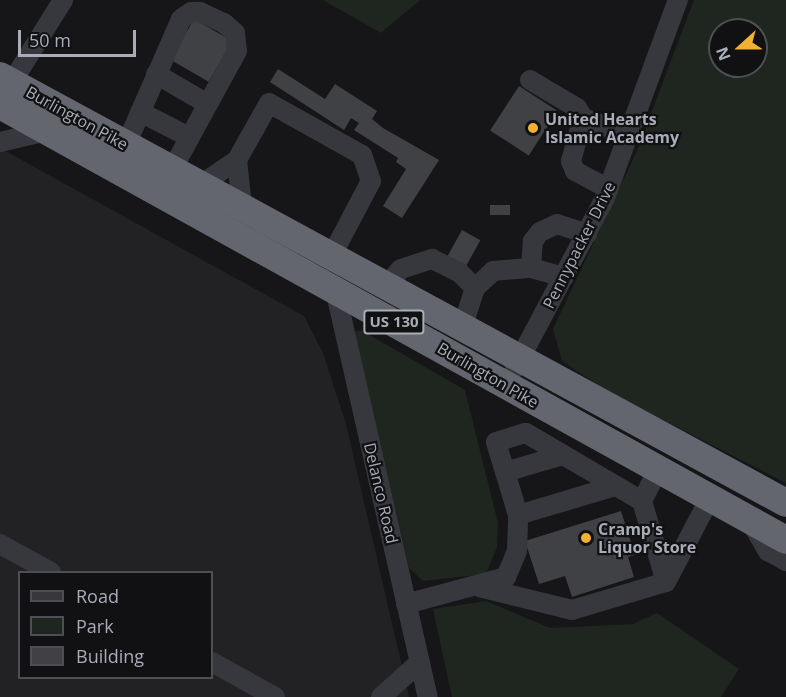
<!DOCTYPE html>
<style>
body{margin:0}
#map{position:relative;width:786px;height:697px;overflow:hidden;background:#161618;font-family:"Open Sans",sans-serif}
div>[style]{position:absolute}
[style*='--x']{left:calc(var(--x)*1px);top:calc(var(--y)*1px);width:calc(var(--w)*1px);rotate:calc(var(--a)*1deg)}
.built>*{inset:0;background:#222225}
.green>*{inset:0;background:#1e261f}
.building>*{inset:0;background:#404145;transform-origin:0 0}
.minor>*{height:20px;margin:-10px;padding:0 10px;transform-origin:10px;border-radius:10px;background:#37383d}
.highway>*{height:28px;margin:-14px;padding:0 14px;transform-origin:14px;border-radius:14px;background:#63666e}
.dots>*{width:16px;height:16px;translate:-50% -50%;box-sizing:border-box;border:3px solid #111113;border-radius:50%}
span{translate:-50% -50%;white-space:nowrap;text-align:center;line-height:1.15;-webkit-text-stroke:4.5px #111113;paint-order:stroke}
.shield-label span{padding:2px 4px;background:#111113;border:2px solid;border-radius:4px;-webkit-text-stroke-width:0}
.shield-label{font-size:15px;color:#a8adb8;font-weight:700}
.street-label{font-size:16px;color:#a8adb8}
.poi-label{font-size:16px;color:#a8adb8;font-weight:700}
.left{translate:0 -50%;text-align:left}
.legend{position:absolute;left:18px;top:571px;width:195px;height:108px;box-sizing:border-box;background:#111113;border:2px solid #4d4f55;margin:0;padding:8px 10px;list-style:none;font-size:18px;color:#a8adb8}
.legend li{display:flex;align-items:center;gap:12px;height:30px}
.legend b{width:30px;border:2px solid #4d4f55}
.north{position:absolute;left:708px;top:18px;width:60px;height:60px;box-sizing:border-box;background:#111113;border:2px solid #4d4f55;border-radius:50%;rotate:249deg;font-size:16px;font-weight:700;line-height:24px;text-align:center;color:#a8adb8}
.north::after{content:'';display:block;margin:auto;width:21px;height:27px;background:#f2b134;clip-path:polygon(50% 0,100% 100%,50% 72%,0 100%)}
.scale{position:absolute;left:18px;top:30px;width:118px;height:27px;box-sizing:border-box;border:3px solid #a8adb8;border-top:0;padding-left:8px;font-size:18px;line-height:21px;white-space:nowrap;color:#a8adb8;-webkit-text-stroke:4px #111113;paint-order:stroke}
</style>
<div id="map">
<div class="built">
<i style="clip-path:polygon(evenodd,0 148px,304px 316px,323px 353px,346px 424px,409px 697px,0 697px,0 148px,20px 572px,212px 572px,212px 678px,20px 678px,20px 572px)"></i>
</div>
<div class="green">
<i style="clip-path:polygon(323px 0,420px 0,381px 33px)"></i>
<i style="clip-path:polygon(evenodd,694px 0,786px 0,786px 483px,607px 391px,562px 361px,553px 329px,636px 153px,694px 0,720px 30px,756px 30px,756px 66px,720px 66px,720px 30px)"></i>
<i style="clip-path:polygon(361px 330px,465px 390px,498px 523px,497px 547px,486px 574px,423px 581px,409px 568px,354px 332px)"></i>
<i style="clip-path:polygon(486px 601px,550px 628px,633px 624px,657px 613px,739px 669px,721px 697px,452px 697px,433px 609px)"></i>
</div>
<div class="building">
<i style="left:194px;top:19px;width:44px;height:47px;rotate:30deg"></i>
<i style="clip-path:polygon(278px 69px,325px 99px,335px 84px,377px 111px,372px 119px,383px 128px,439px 160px,402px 218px,383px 206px,406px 169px,396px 162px,398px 158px,354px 130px,359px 123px,351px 118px,344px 130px,270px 82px)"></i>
<i style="left:519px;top:86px;width:46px;height:53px;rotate:33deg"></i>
<i style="left:510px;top:205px;width:10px;height:20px;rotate:90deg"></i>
<i style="left:462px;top:230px;width:21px;height:38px;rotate:29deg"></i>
<i style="clip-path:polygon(621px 511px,635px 555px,628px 557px,634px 577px,572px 597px,565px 576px,539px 584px,525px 541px)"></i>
</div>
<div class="minor">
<i style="--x:156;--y:74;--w:58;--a:30.1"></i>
<i style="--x:530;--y:80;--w:55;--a:30.8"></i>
<i style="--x:577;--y:108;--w:12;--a:59"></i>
<i style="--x:583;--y:118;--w:45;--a:105.6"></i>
<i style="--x:571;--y:161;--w:11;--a:68"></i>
<i style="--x:575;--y:171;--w:38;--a:28"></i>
<i style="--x:12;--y:82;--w:97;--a:-58.1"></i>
<i style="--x:140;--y:112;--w:55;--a:27"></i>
<i style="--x:583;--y:118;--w:49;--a:20.3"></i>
<i style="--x:0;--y:142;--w:48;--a:-13.2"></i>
<i style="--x:126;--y:145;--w:137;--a:-66.4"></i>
<i style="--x:181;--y:19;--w:12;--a:-35"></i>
<i style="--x:191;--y:12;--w:9;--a:0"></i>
<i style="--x:200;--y:12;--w:26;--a:25"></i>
<i style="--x:224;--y:23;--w:15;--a:42"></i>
<i style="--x:235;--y:33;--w:18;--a:84"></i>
<i style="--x:237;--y:51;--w:133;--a:118.7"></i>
<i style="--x:237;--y:160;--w:65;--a:-60.7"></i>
<i style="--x:269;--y:103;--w:107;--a:29.2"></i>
<i style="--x:362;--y:155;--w:28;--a:71"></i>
<i style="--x:371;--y:181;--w:84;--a:117.8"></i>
<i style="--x:202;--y:184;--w:42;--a:-34.4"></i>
<i style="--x:237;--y:160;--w:46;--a:83.8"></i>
<i style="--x:531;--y:268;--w:27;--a:-86"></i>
<i style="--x:533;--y:241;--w:11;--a:-52"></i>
<i style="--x:540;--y:232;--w:19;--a:-25"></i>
<i style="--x:557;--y:224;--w:32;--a:18"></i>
<i style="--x:387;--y:285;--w:21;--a:-49"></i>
<i style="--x:401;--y:269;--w:33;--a:-18"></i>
<i style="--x:432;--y:259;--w:30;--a:26"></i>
<i style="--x:459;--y:272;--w:23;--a:45"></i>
<i style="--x:335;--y:289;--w:418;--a:77.2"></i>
<i style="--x:463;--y:325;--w:39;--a:-72"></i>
<i style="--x:475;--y:288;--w:25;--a:-43"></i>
<i style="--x:493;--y:271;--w:38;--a:-5"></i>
<i style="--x:531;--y:268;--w:34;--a:15"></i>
<i style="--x:515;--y:368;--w:192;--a:-62.1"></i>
<i style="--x:605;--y:198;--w:211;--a:-69.8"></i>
<i style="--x:505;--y:472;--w:31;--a:-107"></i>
<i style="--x:496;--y:442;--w:31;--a:-17"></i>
<i style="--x:526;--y:433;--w:134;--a:30.4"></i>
<i style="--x:642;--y:501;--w:84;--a:73.5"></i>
<i style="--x:642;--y:501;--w:35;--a:-63"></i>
<i style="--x:518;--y:515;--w:101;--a:-16.6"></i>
<i style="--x:751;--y:522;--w:34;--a:60"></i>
<i style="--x:768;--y:551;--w:21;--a:29"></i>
<i style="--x:0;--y:544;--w:58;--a:28.8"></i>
<i style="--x:479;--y:587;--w:96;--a:13.9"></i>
<i style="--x:572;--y:610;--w:98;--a:-16.6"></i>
<i style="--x:666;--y:582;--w:95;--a:-62.4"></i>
<i style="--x:406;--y:604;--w:104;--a:-15.1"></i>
<i style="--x:506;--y:577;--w:28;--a:-67"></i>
<i style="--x:517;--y:551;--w:36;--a:-88"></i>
<i style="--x:518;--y:515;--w:45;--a:-106.8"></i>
<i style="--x:505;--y:472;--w:60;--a:-16.3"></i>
<i style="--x:212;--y:662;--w:72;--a:29.1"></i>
<i style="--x:381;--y:697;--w:52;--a:-41.9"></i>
</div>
<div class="highway">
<i style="--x:0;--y:76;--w:894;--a:28.51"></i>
<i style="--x:0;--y:105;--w:898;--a:28.96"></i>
</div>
<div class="dots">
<i style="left:533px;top:128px;background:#f2b134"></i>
<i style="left:586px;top:538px;background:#f2b134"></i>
</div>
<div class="shield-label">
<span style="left:394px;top:322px">US 130</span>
</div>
<div class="street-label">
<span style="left:77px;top:118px;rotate:29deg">Burlington Pike</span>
<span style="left:579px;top:245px;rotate:-63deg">Pennypacker Drive</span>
<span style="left:488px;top:375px;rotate:30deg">Burlington Pike</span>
<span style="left:381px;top:493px;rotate:77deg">Delanco Road</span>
</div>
<div class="poi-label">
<span class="left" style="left:545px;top:128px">United Hearts<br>Islamic Academy</span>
<span class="left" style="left:598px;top:538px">Cramp's<br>Liquor Store</span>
</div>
<ul class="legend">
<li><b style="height:8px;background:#37383d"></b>Road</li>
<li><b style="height:16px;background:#1e261f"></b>Park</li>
<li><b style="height:16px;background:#404145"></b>Building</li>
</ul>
<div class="north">N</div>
<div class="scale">50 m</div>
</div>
